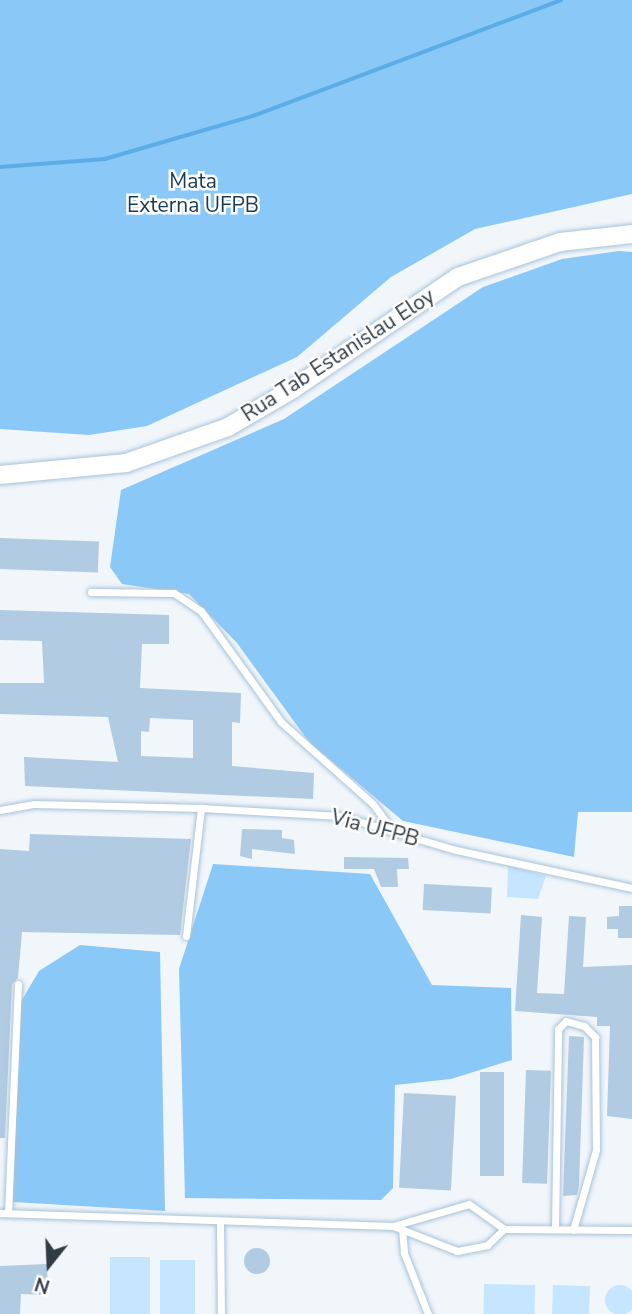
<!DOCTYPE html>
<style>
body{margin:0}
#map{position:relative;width:632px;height:1314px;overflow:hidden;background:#f1f6fb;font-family:"Nunito Sans",sans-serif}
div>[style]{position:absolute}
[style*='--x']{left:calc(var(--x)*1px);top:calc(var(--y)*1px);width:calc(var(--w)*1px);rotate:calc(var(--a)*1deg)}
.green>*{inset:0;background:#c6e5ff;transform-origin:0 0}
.round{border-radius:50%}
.forest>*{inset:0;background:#8ac8f8}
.stream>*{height:3.5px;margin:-1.75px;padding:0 1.75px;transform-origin:1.75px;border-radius:1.75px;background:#5cace7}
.building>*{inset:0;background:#b0cbe2;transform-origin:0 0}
.roads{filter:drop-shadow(0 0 2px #a8c3d9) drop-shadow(0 0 2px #a8c3d9)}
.service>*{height:7px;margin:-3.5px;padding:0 3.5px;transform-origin:3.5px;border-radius:3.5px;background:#fff}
.tertiary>*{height:18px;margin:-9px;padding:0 9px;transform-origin:9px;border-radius:9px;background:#fff}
span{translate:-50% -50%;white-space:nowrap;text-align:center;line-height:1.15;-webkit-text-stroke:5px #fff;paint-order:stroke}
.park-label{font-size:21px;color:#193a53}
.street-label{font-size:21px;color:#303b44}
.north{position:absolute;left:14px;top:1230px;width:70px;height:70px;-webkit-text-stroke:5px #fff;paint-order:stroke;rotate:198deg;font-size:19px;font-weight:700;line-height:28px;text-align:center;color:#303b44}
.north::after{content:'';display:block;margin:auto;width:24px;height:32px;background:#303b44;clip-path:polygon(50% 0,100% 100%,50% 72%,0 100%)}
</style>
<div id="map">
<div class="green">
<i style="clip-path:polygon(508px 866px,546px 876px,538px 899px,507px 897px)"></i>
<i style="left:110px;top:1257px;width:40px;height:57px"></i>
<i style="left:160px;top:1260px;width:35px;height:54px"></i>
<i style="left:484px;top:1284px;width:51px;height:30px;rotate:1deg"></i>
<i style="left:553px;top:1285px;width:37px;height:29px;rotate:2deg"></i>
<i class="round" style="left:605px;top:1285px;width:30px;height:30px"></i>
</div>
<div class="forest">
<i style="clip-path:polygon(0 0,632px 0,632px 194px,475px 229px,391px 277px,297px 357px,147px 426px,89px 435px,0 429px)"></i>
<i style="clip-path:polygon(619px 251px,632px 252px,632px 812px,578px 812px,574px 857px,403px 821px,309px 742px,237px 643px,189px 594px,122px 584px,110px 567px,121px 490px,284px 419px,483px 287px,562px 259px)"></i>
<i style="clip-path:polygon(213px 864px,370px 874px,432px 985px,511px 988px,512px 1060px,451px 1079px,395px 1085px,393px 1188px,381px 1200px,185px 1198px,179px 969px)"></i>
<i style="clip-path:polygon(80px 945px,160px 952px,165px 1211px,13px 1202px,19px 1005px,39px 971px)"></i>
</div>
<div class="stream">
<i style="--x:0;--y:167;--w:105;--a:-4.4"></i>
<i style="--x:105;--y:159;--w:154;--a:-16.2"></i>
<i style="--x:253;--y:116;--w:329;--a:-20.6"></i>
</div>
<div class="building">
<i style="left:0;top:538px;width:99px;height:31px;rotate:2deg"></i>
<i style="clip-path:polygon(evenodd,0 610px,169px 615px,169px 644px,142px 644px,140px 688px,241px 693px,240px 723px,232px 722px,232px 766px,314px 773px,313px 799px,25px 786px,24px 757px,118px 762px,108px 717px,0 714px,0 683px,44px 683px,42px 641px,0 640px,0 610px,150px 718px,193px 720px,193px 758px,141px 756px,141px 731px,149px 732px,150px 718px)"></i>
<i style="clip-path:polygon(242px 829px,282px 830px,282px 838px,294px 840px,295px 854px,252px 849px,252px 859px,240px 856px)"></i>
<i style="clip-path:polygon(30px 834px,191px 839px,180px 935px,22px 932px,18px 978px,12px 984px,5px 1138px,0 1138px,0 849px,29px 851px)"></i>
<i style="clip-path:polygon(344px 857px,408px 858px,409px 869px,397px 869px,398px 887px,381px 887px,374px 869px,344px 869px)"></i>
<i style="left:424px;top:884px;width:68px;height:26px;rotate:3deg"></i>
<i style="clip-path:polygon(619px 906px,632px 906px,632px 938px,618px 938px,618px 929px,607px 929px,607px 917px,619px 916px)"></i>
<i style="clip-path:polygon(521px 915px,542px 917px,537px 993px,564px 994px,569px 916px,586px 917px,583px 967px,632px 965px,632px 1119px,607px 1116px,610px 1026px,597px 1026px,597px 1017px,515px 1011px)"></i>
<i style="clip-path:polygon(569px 1036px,584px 1037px,579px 1186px,577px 1195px,563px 1196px)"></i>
<i style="left:526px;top:1070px;width:25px;height:113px;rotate:2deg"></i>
<i style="left:480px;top:1072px;width:24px;height:104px"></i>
<i style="left:404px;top:1093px;width:52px;height:95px;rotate:3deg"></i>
<i class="round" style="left:244px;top:1248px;width:26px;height:26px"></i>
<i style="clip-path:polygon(47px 1264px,48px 1295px,21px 1294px,20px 1314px,0 1314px,0 1266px)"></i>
</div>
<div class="roads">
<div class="service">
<i style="--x:91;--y:592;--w:83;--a:0.7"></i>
<i style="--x:174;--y:593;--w:32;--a:34"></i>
<i style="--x:201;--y:611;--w:137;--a:54.2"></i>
<i style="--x:281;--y:722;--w:123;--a:41.7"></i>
<i style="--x:373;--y:804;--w:36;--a:54"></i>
<i style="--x:0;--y:810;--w:35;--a:-10"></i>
<i style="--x:34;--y:804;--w:167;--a:1.4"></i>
<i style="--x:186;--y:936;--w:129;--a:-83.3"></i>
<i style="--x:201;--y:808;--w:140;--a:3.3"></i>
<i style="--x:341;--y:816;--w:120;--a:16.5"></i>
<i style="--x:456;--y:850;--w:180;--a:12.2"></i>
<i style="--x:0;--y:1213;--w:393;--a:1.9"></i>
<i style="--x:393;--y:1226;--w:79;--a:-16.1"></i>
<i style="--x:469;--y:1204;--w:43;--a:35.5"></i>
<i style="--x:8;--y:1213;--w:229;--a:-87.5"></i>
<i style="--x:220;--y:1222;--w:92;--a:89.4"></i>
<i style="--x:393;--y:1226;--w:69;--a:21.3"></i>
<i style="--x:457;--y:1251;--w:31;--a:-11"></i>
<i style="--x:487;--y:1245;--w:23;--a:-43"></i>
<i style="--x:504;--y:1229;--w:128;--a:0.4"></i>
<i style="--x:402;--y:1229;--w:24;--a:85"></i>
<i style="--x:404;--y:1253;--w:66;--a:68.5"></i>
<i style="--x:555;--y:1229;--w:200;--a:-89.1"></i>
<i style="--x:558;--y:1029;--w:11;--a:-45"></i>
<i style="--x:566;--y:1021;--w:19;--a:16"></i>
<i style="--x:584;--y:1026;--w:16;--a:45"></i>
<i style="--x:595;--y:1037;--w:113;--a:89.5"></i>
<i style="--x:596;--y:1150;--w:83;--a:106"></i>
</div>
<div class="tertiary">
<i style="--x:0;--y:475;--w:127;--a:-5.4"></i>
<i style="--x:126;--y:463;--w:108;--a:-19.4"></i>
<i style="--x:228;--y:427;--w:75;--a:-30.3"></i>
<i style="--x:293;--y:389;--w:199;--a:-34.2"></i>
<i style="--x:458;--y:277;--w:108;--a:-18.9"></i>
<i style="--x:560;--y:242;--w:72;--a:-6.3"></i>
</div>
</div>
<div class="park-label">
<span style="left:193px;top:193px">Mata<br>Externa UFPB</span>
</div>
<div class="street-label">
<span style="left:338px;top:355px;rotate:-33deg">Rua Tab Estanislau Eloy</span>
<span style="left:375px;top:828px;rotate:15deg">Via UFPB</span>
</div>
<div class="north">N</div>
</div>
